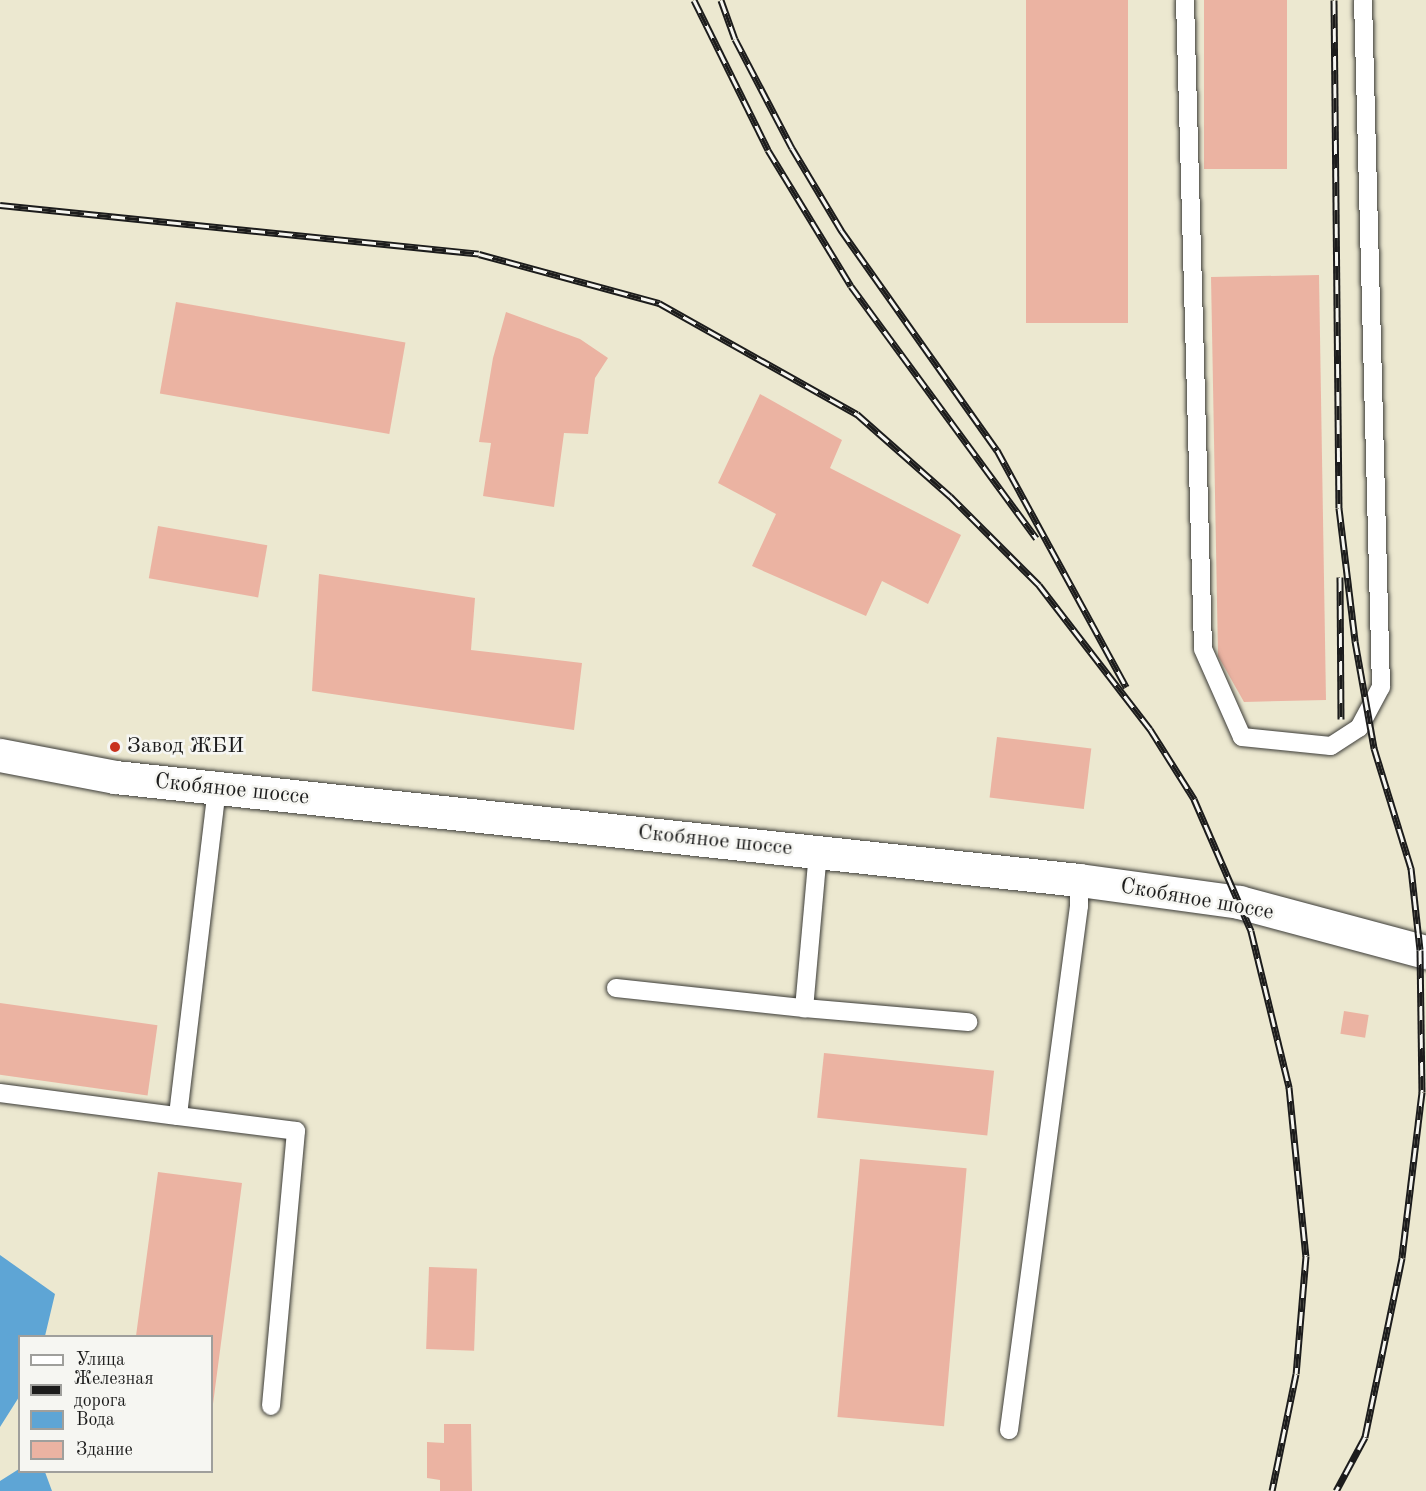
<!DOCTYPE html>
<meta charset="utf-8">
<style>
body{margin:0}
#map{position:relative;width:1426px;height:1491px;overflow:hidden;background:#ece8d0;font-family:"Old Standard TT",serif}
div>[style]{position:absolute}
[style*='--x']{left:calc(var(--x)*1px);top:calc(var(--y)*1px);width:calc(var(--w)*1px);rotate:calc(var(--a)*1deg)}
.water>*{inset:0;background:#5ea5d5}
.building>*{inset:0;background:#ebb3a2;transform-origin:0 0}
.roads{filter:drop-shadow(0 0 2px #3b3b37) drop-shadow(0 0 2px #3b3b37)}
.lane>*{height:18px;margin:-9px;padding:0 9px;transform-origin:9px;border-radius:9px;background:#fff}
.secondary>*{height:33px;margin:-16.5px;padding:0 16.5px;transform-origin:16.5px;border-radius:16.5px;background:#fff}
.rail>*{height:7px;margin-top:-3.5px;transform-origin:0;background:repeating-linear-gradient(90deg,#f6f6f2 0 14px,#1c1c1c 0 28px);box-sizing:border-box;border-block:2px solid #1c1c1c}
.dots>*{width:16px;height:16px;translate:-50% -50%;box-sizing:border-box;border:3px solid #f6f6f2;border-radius:50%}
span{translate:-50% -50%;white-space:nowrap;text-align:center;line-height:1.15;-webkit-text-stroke:5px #f6f6f2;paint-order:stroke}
.poi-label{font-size:22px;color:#1c1c1c}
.left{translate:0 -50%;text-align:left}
.street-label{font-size:22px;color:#1c1c1c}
.legend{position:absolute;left:18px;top:1335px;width:195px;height:138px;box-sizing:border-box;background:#f6f6f2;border:2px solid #9f9f9c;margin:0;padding:8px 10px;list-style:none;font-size:18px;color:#1c1c1c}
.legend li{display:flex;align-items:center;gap:12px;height:30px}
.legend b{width:30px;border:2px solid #9f9f9c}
</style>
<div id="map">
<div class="water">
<i style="clip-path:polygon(0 1255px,55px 1294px,45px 1336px,20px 1336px,19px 1397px,0 1427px)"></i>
<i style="clip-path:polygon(19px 1469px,20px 1472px,45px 1472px,52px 1491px,0 1491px,0 1481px)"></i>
</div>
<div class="building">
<i style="left:1026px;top:0;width:102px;height:323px"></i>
<i style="left:1204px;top:0;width:83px;height:169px"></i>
<i style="clip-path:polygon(1319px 275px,1326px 700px,1244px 702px,1218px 656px,1211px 277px)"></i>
<i style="left:176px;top:302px;width:233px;height:93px;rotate:10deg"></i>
<i style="clip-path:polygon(506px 312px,580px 339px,608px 358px,595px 378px,588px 434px,564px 433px,554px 507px,483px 496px,491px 443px,479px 442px,493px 358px)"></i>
<i style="clip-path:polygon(760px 394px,842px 440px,830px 468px,961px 535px,928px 604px,882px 581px,866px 616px,752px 566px,776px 514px,718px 483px)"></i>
<i style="left:158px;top:526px;width:111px;height:53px;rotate:10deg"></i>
<i style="clip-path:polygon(319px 574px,475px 598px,471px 650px,582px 663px,574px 730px,312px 691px)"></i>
<i style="left:997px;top:737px;width:95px;height:61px;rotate:7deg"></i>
<i style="left:0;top:1003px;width:159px;height:71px;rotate:8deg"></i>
<i style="left:1344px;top:1011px;width:25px;height:23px;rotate:9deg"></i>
<i style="left:824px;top:1053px;width:171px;height:65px;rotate:6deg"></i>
<i style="left:860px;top:1159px;width:107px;height:259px;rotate:5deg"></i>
<i style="clip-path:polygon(158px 1172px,242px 1183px,213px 1404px,212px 1336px,136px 1336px)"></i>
<i style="left:429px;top:1267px;width:48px;height:82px;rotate:2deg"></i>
<i style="clip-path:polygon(444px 1424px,471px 1424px,472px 1491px,440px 1491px,440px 1480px,427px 1478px,427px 1442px,444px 1443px)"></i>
</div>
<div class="roads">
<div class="lane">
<i style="--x:1185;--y:0;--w:649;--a:88.41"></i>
<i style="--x:1203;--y:649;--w:96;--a:66.1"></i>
<i style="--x:1242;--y:737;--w:89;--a:5.8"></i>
<i style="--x:1331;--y:746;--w:33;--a:-33"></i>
<i style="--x:1359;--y:728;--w:47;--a:-61.8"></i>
<i style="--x:1381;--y:687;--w:687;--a:-91.5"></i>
<i style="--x:217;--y:788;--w:330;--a:96.8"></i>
<i style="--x:178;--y:1116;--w:119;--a:7.2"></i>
<i style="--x:296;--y:1131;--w:276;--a:95.2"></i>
<i style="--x:818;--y:852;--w:157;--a:95.1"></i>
<i style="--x:804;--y:1008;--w:165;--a:4.9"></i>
<i style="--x:616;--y:988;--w:189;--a:6.1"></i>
<i style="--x:0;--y:1093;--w:179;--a:7.4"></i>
<i style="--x:1009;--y:1430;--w:529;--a:-82.39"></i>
<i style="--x:1079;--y:906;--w:26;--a:-90"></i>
</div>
<div class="secondary">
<i style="--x:0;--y:755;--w:117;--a:10.8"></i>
<i style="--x:115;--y:777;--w:969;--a:6.1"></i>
<i style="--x:1079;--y:880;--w:162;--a:7.8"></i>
<i style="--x:1239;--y:902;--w:194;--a:15"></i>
</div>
</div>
<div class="rail">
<i style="--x:694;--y:0;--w:167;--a:63.7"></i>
<i style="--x:768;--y:150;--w:159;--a:58.6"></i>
<i style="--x:851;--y:286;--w:313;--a:53.7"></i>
<i style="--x:721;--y:0;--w:41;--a:70.3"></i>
<i style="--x:735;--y:39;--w:123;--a:62.4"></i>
<i style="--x:792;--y:148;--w:96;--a:59.1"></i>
<i style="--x:841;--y:230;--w:270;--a:54.7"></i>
<i style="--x:997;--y:450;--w:270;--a:61.4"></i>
<i style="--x:1334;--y:0;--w:508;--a:89.44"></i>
<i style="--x:1339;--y:508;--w:134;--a:83.1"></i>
<i style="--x:1355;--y:641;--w:109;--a:79.9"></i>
<i style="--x:1374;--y:748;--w:126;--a:72.9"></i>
<i style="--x:1411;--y:868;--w:82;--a:83.7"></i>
<i style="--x:1420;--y:950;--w:142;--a:89.2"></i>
<i style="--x:1422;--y:1092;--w:167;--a:96.9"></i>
<i style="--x:1402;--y:1258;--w:183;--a:101.7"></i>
<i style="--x:1365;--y:1437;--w:61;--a:118.2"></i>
<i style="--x:0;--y:205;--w:481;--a:5.8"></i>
<i style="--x:479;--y:254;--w:187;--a:15.2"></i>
<i style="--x:659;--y:303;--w:227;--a:29.3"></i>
<i style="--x:857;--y:414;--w:124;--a:41.4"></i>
<i style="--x:950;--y:496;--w:126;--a:45"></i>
<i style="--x:1039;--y:585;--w:182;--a:52.4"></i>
<i style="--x:1150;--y:729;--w:83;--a:57.8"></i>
<i style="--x:1194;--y:799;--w:144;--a:66.6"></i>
<i style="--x:1251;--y:931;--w:161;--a:76.3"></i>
<i style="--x:1289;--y:1087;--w:170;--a:84.3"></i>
<i style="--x:1306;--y:1256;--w:118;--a:94.8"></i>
<i style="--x:1296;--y:1374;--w:119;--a:101.6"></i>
<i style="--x:1340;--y:577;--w:142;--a:89.6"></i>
</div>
<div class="dots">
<i style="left:115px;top:747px;background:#c8321e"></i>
</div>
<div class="poi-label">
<span class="left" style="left:127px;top:747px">Завод ЖБИ</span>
</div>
<div class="street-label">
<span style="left:232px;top:790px;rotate:6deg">Скобяное шоссе</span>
<span style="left:715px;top:841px;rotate:6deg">Скобяное шоссе</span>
<span style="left:1197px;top:900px;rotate:10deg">Скобяное шоссе</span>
</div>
<ul class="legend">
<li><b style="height:8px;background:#fff"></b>Улица</li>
<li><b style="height:8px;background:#1c1c1c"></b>Железная дорога</li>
<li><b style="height:16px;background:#5ea5d5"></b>Вода</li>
<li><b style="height:16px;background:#ebb3a2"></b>Здание</li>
</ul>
</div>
